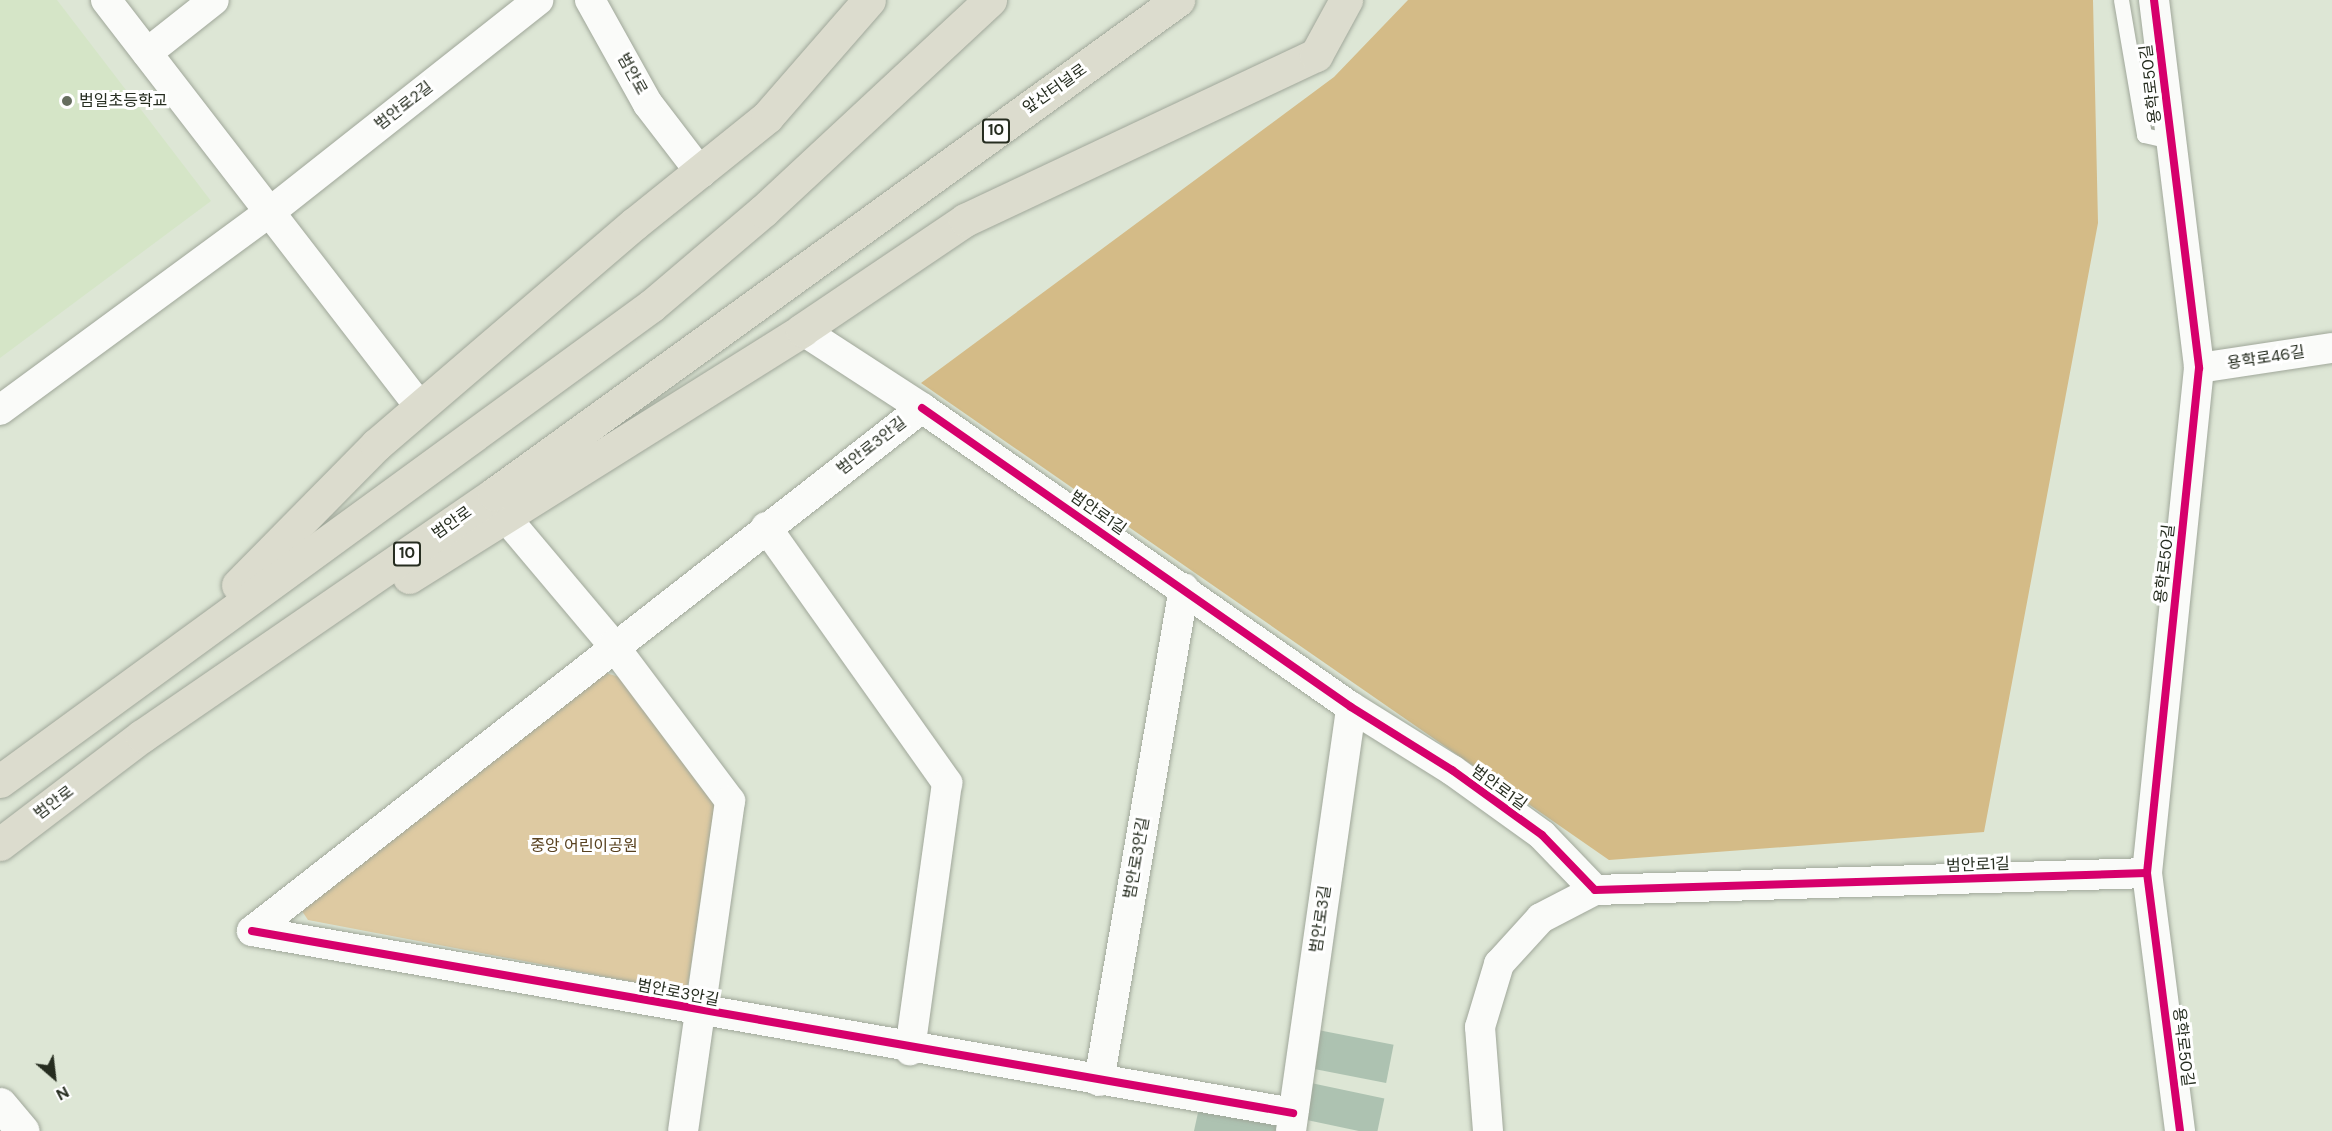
<!DOCTYPE html>
<meta charset="utf-8">
<style>
body{margin:0}
#map{position:relative;width:2332px;height:1131px;overflow:hidden;background:#dde6d5;font-family:"DM Sans","Noto Sans KR",sans-serif}
div>[style]{position:absolute}
[style*='--x']{left:calc(var(--x)*1px);top:calc(var(--y)*1px);width:calc(var(--w)*1px);rotate:calc(var(--a)*1deg)}
.built>*{inset:0;background:#d5e5c7}
.green>*{inset:0;background:#decaa2}
.forest>*{inset:0;background:#d4bb87}
.building>*{inset:0;background:#adc2b1;transform-origin:0 0}
.roads{filter:drop-shadow(0 0 2px #a0a79a) drop-shadow(0 0 2px #a0a79a)}
.service>*{height:15px;margin:-7.5px;padding:0 7.5px;transform-origin:7.5px;border-radius:7.5px;background:#fafbf9}
.minor>*{height:30px;margin:-15px;padding:0 15px;transform-origin:15px;border-radius:15px;background:#fafbf9}
.tertiary>*{height:33px;margin:-16.5px;padding:0 16.5px;transform-origin:16.5px;border-radius:16.5px;background:#fafbf9}
.trunk>*{height:33px;margin:-16.5px;padding:0 16.5px;transform-origin:16.5px;border-radius:16.5px;background:#dcdcce}
.cycleway>*{height:8px;margin:-4px;padding:0 4px;transform-origin:4px;border-radius:4px;background:#d6006c}
.dots>*{width:16px;height:16px;translate:-50% -50%;box-sizing:border-box;border:3px solid #fff;border-radius:50%}
span{translate:-50% -50%;white-space:nowrap;text-align:center;line-height:1.15;-webkit-text-stroke:6px #fff;paint-order:stroke}
.shield-label span{padding:2px 4px;background:#fff;border:2px solid;border-radius:4px;-webkit-text-stroke-width:0}
.shield-label{font-size:15px;color:#262d20;font-weight:700}
.street-label{font-size:16px;color:#262d20}
.poi-label{font-size:16px;color:#262d20}
.left{translate:0 -50%;text-align:left}
.park-label{font-size:16px;color:#58411f}
.north{position:absolute;left:24px;top:1047px;width:60px;height:60px;-webkit-text-stroke:4px #fff;paint-order:stroke;rotate:152deg;font-size:16px;font-weight:700;line-height:24px;text-align:center;color:#262d20}
.north::after{content:'';display:block;margin:auto;width:21px;height:27px;background:#262d20;clip-path:polygon(50% 0,100% 100%,50% 72%,0 100%)}
</style>
<div id="map">
<div class="built">
<i style="clip-path:polygon(0 0,57px 0,211px 201px,0 358px)"></i>
</div>
<div class="green">
<i style="clip-path:polygon(603px 672px,619px 677px,716px 807px,688px 984px,681px 991px,308px 920px,302px 911px)"></i>
</div>
<div class="forest">
<i style="clip-path:polygon(1408px 0,2093px 0,2098px 223px,1984px 832px,1609px 860px,921px 383px,1334px 77px)"></i>
</div>
<div class="building">
<i style="left:1318px;top:1030px;width:77px;height:39px;rotate:11deg"></i>
<i style="left:1311px;top:1083px;width:75px;height:37px;rotate:12deg"></i>
<i style="clip-path:polygon(1199px 1108px,1280px 1121px,1278px 1131px,1194px 1131px)"></i>
</div>
<div class="roads">
<div class="service">
<i style="--x:2121;--y:0;--w:137;--a:80.3"></i>
<i style="--x:2144;--y:135;--w:28;--a:13"></i>
</div>
<div class="minor">
<i style="--x:106;--y:0;--w:514;--a:52.35"></i>
<i style="--x:590;--y:0;--w:119;--a:60.9"></i>
<i style="--x:648;--y:104;--w:87;--a:52.5"></i>
<i style="--x:2154;--y:0;--w:371;--a:83"></i>
<i style="--x:2199;--y:368;--w:508;--a:95.88"></i>
<i style="--x:2147;--y:873;--w:260;--a:82.7"></i>
<i style="--x:147;--y:53;--w:85;--a:-38.3"></i>
<i style="--x:2199;--y:368;--w:134;--a:-8.6"></i>
<i style="--x:922;--y:408;--w:523;--a:34.88"></i>
<i style="--x:1351;--y:707;--w:119;--a:32"></i>
<i style="--x:1452;--y:770;--w:111;--a:35.8"></i>
<i style="--x:1542;--y:835;--w:76;--a:46.1"></i>
<i style="--x:1595;--y:890;--w:552;--a:-1.76"></i>
<i style="--x:0;--y:410;--w:335;--a:-36.3"></i>
<i style="--x:270;--y:212;--w:342;--a:-38.3"></i>
<i style="--x:507;--y:519;--w:165;--a:49.9"></i>
<i style="--x:613;--y:645;--w:195;--a:53.1"></i>
<i style="--x:730;--y:801;--w:333;--a:98.1"></i>
<i style="--x:766;--y:527;--w:314;--a:54.7"></i>
<i style="--x:947;--y:783;--w:270;--a:97.9"></i>
<i style="--x:252;--y:931;--w:1057;--a:9.92"></i>
<i style="--x:252;--y:931;--w:850;--a:-37.98"></i>
<i style="--x:922;--y:408;--w:143;--a:-147"></i>
<i style="--x:1099;--y:1081;--w:500;--a:-80.22"></i>
<i style="--x:1291;--y:1131;--w:428;--a:-81.9"></i>
<i style="--x:1488;--y:1131;--w:104;--a:-94.4"></i>
<i style="--x:1480;--y:1027;--w:66;--a:-73.2"></i>
<i style="--x:1499;--y:964;--w:62;--a:-47.6"></i>
<i style="--x:1541;--y:918;--w:61;--a:-27.4"></i>
</div>
<div class="tertiary">
<i style="--x:0;--y:1104;--w:35;--a:50"></i>
</div>
<div class="trunk">
<i style="--x:409;--y:577;--w:464;--a:-32.1"></i>
<i style="--x:802;--y:330;--w:197;--a:-34"></i>
<i style="--x:965;--y:220;--w:388;--a:-25.2"></i>
<i style="--x:1316;--y:55;--w:63;--a:-61.4"></i>
<i style="--x:238;--y:585;--w:197;--a:-45.4"></i>
<i style="--x:376;--y:445;--w:340;--a:-40.6"></i>
<i style="--x:634;--y:224;--w:171;--a:-38.8"></i>
<i style="--x:767;--y:117;--w:155;--a:-48.9"></i>
<i style="--x:0;--y:781;--w:806;--a:-36.12"></i>
<i style="--x:651;--y:306;--w:147;--a:-40.3"></i>
<i style="--x:763;--y:211;--w:310;--a:-42.9"></i>
<i style="--x:0;--y:844;--w:178;--a:-37.3"></i>
<i style="--x:142;--y:736;--w:427;--a:-34.5"></i>
<i style="--x:494;--y:494;--w:844;--a:-35.84"></i>
</div>
</div>
<div class="cycleway">
<i style="--x:2154;--y:0;--w:371;--a:83"></i>
<i style="--x:2199;--y:368;--w:508;--a:95.88"></i>
<i style="--x:2147;--y:873;--w:260;--a:82.7"></i>
<i style="--x:922;--y:408;--w:523;--a:34.88"></i>
<i style="--x:1351;--y:707;--w:119;--a:32"></i>
<i style="--x:1452;--y:770;--w:111;--a:35.8"></i>
<i style="--x:1542;--y:835;--w:76;--a:46.1"></i>
<i style="--x:1595;--y:890;--w:552;--a:-1.76"></i>
<i style="--x:252;--y:931;--w:1057;--a:9.92"></i>
</div>
<div class="dots">
<i style="left:67px;top:101px;background:#666e5f"></i>
</div>
<div class="shield-label">
<span style="left:996px;top:131px">10</span>
<span style="left:407px;top:554px">10</span>
</div>
<div class="street-label">
<span style="left:632px;top:74px;rotate:61deg">범안로</span>
<span style="left:2151px;top:84px;rotate:-97deg">용학로50길</span>
<span style="left:1055px;top:89px;rotate:-35deg">앞산터널로</span>
<span style="left:404px;top:106px;rotate:-38deg">범안로2길</span>
<span style="left:2266px;top:358px;rotate:-9deg">용학로46길</span>
<span style="left:872px;top:446px;rotate:-38deg">범안로3안길</span>
<span style="left:1098px;top:513px;rotate:35deg">범안로1길</span>
<span style="left:452px;top:523px;rotate:-35deg">범안로</span>
<span style="left:2165px;top:564px;rotate:-84deg">용학로50길</span>
<span style="left:1499px;top:788px;rotate:36deg">범안로1길</span>
<span style="left:54px;top:803px;rotate:-37deg">범안로</span>
<span style="left:1137px;top:858px;rotate:-80deg">범안로3안길</span>
<span style="left:1978px;top:865px;rotate:-2deg">범안로1길</span>
<span style="left:1321px;top:919px;rotate:-82deg">범안로3길</span>
<span style="left:678px;top:993px;rotate:11deg">범안로3안길</span>
<span style="left:2183px;top:1047px;rotate:83deg">용학로50길</span>
</div>
<div class="poi-label">
<span class="left" style="left:79px;top:101px">범일초등학교</span>
</div>
<div class="park-label">
<span style="left:584px;top:846px">중앙 어린이공원</span>
</div>
<div class="north">N</div>
</div>
